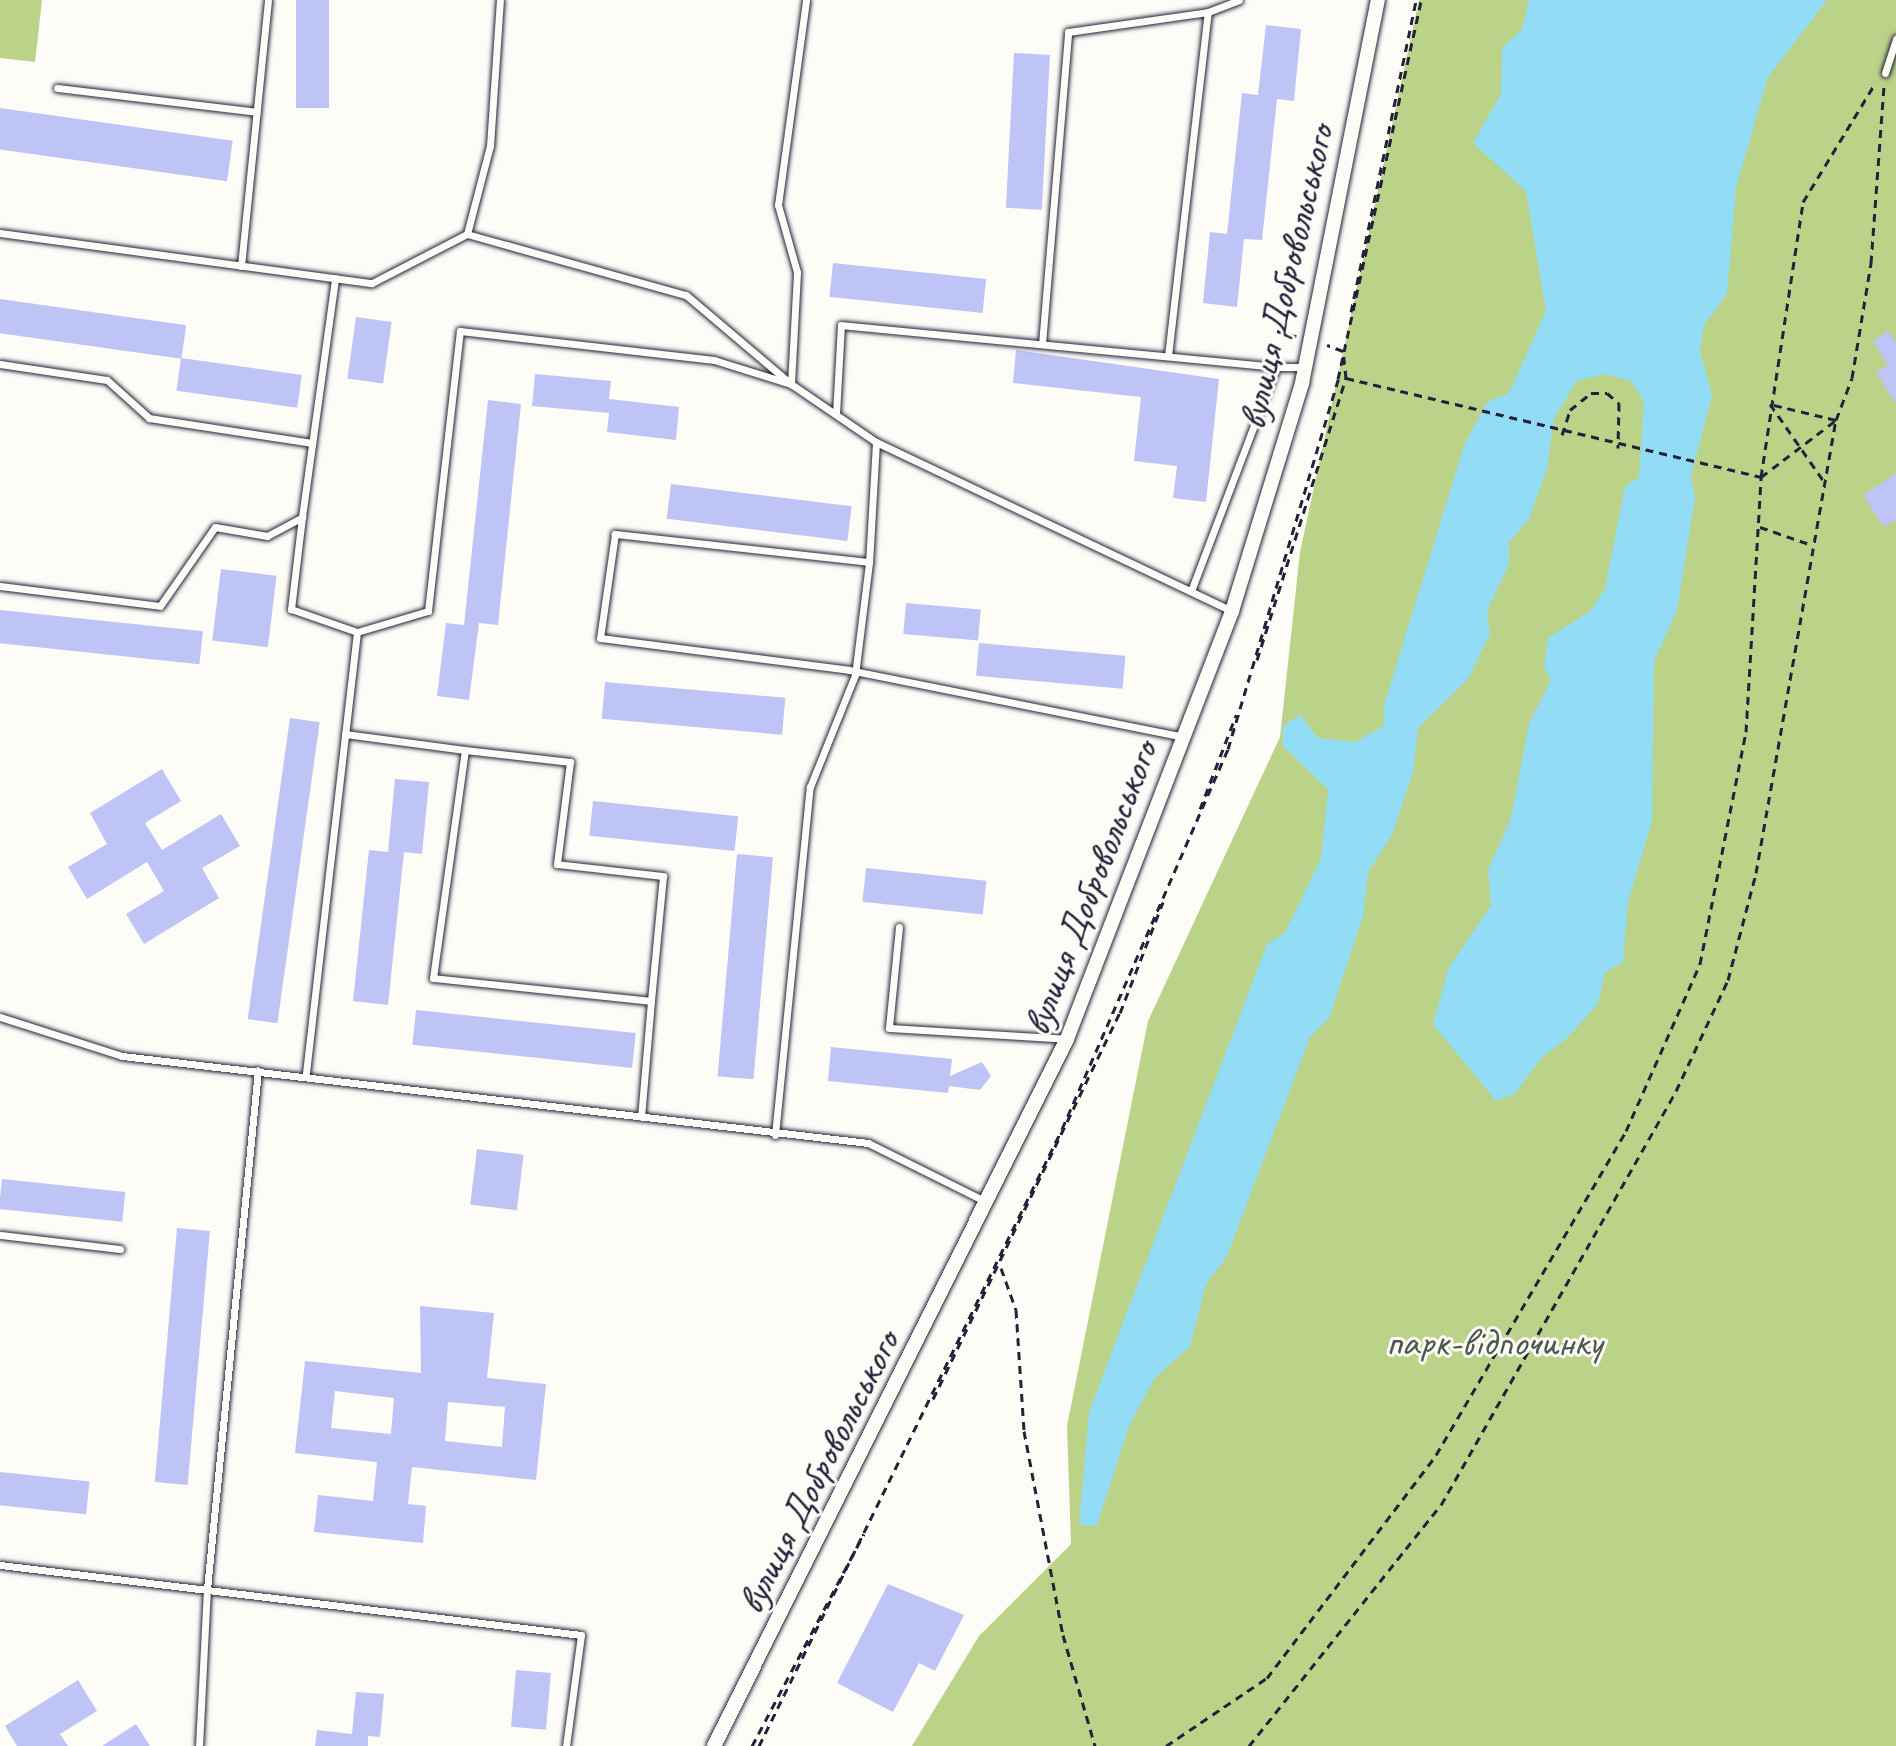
<!DOCTYPE html>
<meta charset="utf-8">
<style>
body{margin:0}
#map{position:relative;width:1896px;height:1746px;overflow:hidden;background:#fdfcf7;font-family:Caveat,sans-serif}
div>[style]{position:absolute}
[style*='--x']{left:calc(var(--x)*1px);top:calc(var(--y)*1px);width:calc(var(--w)*1px);rotate:calc(var(--a)*1deg)}
.green>*{inset:0;background:#bbd289}
.water>*{inset:0;background:#93dcf5}
.building>*{inset:0;background:#bfc4f6;transform-origin:0 0}
.path>*{height:3px;margin-top:-1.5px;transform-origin:0;background:repeating-linear-gradient(90deg,#22223b 0 8px,transparent 0 14px)}
.roads{filter:drop-shadow(0 0 2px #22223b) drop-shadow(0 0 2px #22223b)}
.lane>*{height:7px;margin:-3.5px;padding:0 3.5px;transform-origin:3.5px;border-radius:3.5px;background:#fdfcf7}
.street>*{height:14px;margin:-7px;padding:0 7px;transform-origin:7px;border-radius:7px;background:#fdfcf7}
span{translate:-50% -50%;white-space:nowrap;text-align:center;line-height:1.15;-webkit-text-stroke:6px #fdfcf7;paint-order:stroke}
.street-label{font-size:40px;color:#22223b}
.park-label{font-size:40px;color:#505752}
</style>
<div id="map">
<div class="green">
<i style="clip-path:polygon(0 0,42px 0,35px 62px,0 58px)"></i>
<i style="clip-path:polygon(1419px 0,1896px 0,1896px 1746px,912px 1746px,979px 1636px,1071px 1544px,1067px 1426px,1148px 1021px,1280px 737px,1300px 552px)"></i>
</div>
<div class="water">
<i style="clip-path:polygon(1529px 0,1827px 0,1768px 77px,1736px 188px,1727px 294px,1704px 325px,1700px 351px,1712px 396px,1691px 475px,1695px 498px,1677px 610px,1654px 661px,1652px 821px,1628px 902px,1623px 962px,1605px 972px,1598px 1004px,1566px 1039px,1541px 1058px,1515px 1094px,1496px 1101px,1433px 1024px,1449px 967px,1491px 906px,1488px 870px,1511px 818px,1529px 724px,1551px 680px,1544px 667px,1548px 638px,1590px 611px,1605px 589px,1625px 487px,1639px 477px,1644px 402px,1631px 381px,1606px 374px,1577px 381px,1554px 418px,1547px 470px,1529px 519px,1509px 542px,1509px 564px,1487px 611px,1490px 634px,1469px 678px,1418px 728px,1413px 773px,1392px 835px,1368px 872px,1363px 916px,1329px 1018px,1310px 1037px,1227px 1256px,1206px 1284px,1190px 1346px,1154px 1379px,1129px 1426px,1097px 1525px,1079px 1525px,1089px 1412px,1267px 944px,1285px 933px,1321px 858px,1328px 790px,1283px 746px,1283px 726px,1300px 715px,1318px 738px,1355px 742px,1384px 726px,1384px 705px,1464px 446px,1487px 402px,1509px 393px,1546px 311px,1526px 191px,1473px 143px,1501px 94px,1502px 48px,1522px 29px)"></i>
</div>
<div class="building">
<i style="left:296px;top:0;width:33px;height:108px"></i>
<i style="clip-path:polygon(1266px 25px,1301px 29px,1294px 101px,1277px 99px,1262px 240px,1244px 239px,1237px 307px,1203px 303px,1210px 232px,1227px 234px,1242px 93px,1258px 95px)"></i>
<i style="left:1014px;top:53px;width:36px;height:155px;rotate:3deg"></i>
<i style="left:0;top:108px;width:235px;height:41px;rotate:8deg"></i>
<i style="left:833px;top:263px;width:154px;height:34px;rotate:6deg"></i>
<i style="left:0;top:299px;width:188px;height:34px;rotate:8deg"></i>
<i style="left:356px;top:317px;width:36px;height:62px;rotate:8deg"></i>
<i style="clip-path:polygon(1888px 331px,1896px 343px,1896px 404px,1876px 372px,1888px 365px,1873px 341px)"></i>
<i style="clip-path:polygon(1016px 350px,1219px 379px,1206px 502px,1173px 498px,1177px 466px,1134px 461px,1141px 397px,1013px 383px)"></i>
<i style="left:181px;top:358px;width:122px;height:33px;rotate:8deg"></i>
<i style="clip-path:polygon(535px 374px,611px 381px,609px 399px,679px 407px,676px 440px,607px 432px,609px 413px,532px 406px)"></i>
<i style="clip-path:polygon(488px 400px,521px 404px,498px 625px,479px 623px,469px 700px,437px 696px,446px 623px,464px 625px)"></i>
<i style="clip-path:polygon(1896px 474px,1896px 520px,1884px 527px,1863px 495px)"></i>
<i style="left:671px;top:484px;width:182px;height:35px;rotate:7deg"></i>
<i style="left:221px;top:569px;width:56px;height:72px;rotate:7deg"></i>
<i style="left:906px;top:603px;width:75px;height:31px;rotate:5deg"></i>
<i style="left:0;top:610px;width:204px;height:33px;rotate:6deg"></i>
<i style="left:979px;top:643px;width:147px;height:33px;rotate:5deg"></i>
<i style="left:605px;top:682px;width:181px;height:37px;rotate:5deg"></i>
<i style="left:290px;top:718px;width:30px;height:304px;rotate:8deg"></i>
<i style="clip-path:polygon(162px 769px,181px 801px,145px 823px,162px 850px,221px 814px,240px 846px,202px 868px,219px 898px,144px 944px,126px 914px,164px 891px,147px 862px,87px 899px,68px 867px,107px 844px,90px 813px)"></i>
<i style="clip-path:polygon(395px 779px,429px 782px,422px 854px,404px 852px,388px 1005px,353px 1001px,369px 850px,388px 852px)"></i>
<i style="left:593px;top:801px;width:146px;height:35px;rotate:6deg"></i>
<i style="left:737px;top:854px;width:36px;height:223px;rotate:5deg"></i>
<i style="left:866px;top:868px;width:121px;height:34px;rotate:6deg"></i>
<i style="left:416px;top:1010px;width:221px;height:35px;rotate:6deg"></i>
<i style="clip-path:polygon(831px 1047px,952px 1059px,950px 1076px,982px 1062px,991px 1076px,980px 1090px,949px 1086px,948px 1093px,828px 1081px)"></i>
<i style="left:477px;top:1149px;width:47px;height:56px;rotate:7deg"></i>
<i style="left:2px;top:1179px;width:124px;height:30px;rotate:6deg"></i>
<i style="left:177px;top:1228px;width:33px;height:255px;rotate:5deg"></i>
<i style="clip-path:polygon(evenodd,420px 1306px,494px 1313px,487px 1378px,546px 1384px,536px 1480px,412px 1467px,408px 1504px,426px 1506px,423px 1543px,314px 1532px,318px 1495px,373px 1501px,377px 1462px,295px 1453px,305px 1361px,421px 1373px,420px 1306px,335px 1391px,394px 1398px,391px 1434px,331px 1428px,335px 1391px,420px 1306px,448px 1402px,505px 1407px,502px 1447px,445px 1441px,448px 1402px)"></i>
<i style="left:0;top:1472px;width:90px;height:33px;rotate:6deg"></i>
<i style="clip-path:polygon(888px 1584px,964px 1615px,935px 1671px,919px 1663px,893px 1712px,837px 1683px)"></i>
<i style="left:516px;top:1670px;width:35px;height:57px;rotate:5deg"></i>
<i style="clip-path:polygon(78px 1680px,97px 1711px,60px 1734px,68px 1746px,17px 1746px,5px 1726px)"></i>
<i style="clip-path:polygon(356px 1692px,384px 1694px,380px 1737px,368px 1736px,368px 1746px,315px 1746px,317px 1730px,352px 1734px)"></i>
<i style="clip-path:polygon(136px 1724px,150px 1746px,102px 1746px)"></i>
</div>
<div class="path">
<i style="--x:1351;--y:312;--w:319;--a:-78.2"></i>
<i style="--x:1277;--y:331;--w:20;--a:15"></i>
<i style="--x:1346;--y:378;--w:427;--a:13.4"></i>
<i style="--x:1761;--y:477;--w:94;--a:-37.2"></i>
<i style="--x:1836;--y:420;--w:45;--a:-69.1"></i>
<i style="--x:1852;--y:378;--w:117;--a:-80.6"></i>
<i style="--x:1871;--y:263;--w:177;--a:-85.8"></i>
<i style="--x:1562;--y:435;--w:26;--a:-72"></i>
<i style="--x:1570;--y:410;--w:27;--a:-39"></i>
<i style="--x:1591;--y:393;--w:16;--a:0"></i>
<i style="--x:1607;--y:393;--w:16;--a:40"></i>
<i style="--x:1619;--y:403;--w:45;--a:91.3"></i>
<i style="--x:1760;--y:527;--w:52;--a:19.1"></i>
<i style="--x:1257;--y:660;--w:296;--a:-72.5"></i>
<i style="--x:1346;--y:378;--w:27;--a:-96"></i>
<i style="--x:1343;--y:351;--w:17;--a:-159"></i>
<i style="--x:1200;--y:809;--w:101;--a:-69"></i>
<i style="--x:1001;--y:1268;--w:45;--a:70.3"></i>
<i style="--x:1016;--y:1310;--w:121;--a:86.2"></i>
<i style="--x:1024;--y:1431;--w:208;--a:79.2"></i>
<i style="--x:1063;--y:1635;--w:116;--a:73.9"></i>
<i style="--x:933;--y:1399;--w:429;--a:-64.2"></i>
<i style="--x:1120;--y:1013;--w:119;--a:-68.8"></i>
<i style="--x:752;--y:1746;--w:240;--a:-62.2"></i>
<i style="--x:759;--y:1746;--w:687;--a:-63.84"></i>
<i style="--x:1062;--y:1129;--w:415;--a:-66.4"></i>
<i style="--x:1228;--y:749;--w:386;--a:-73.4"></i>
<i style="--x:1338;--y:379;--w:388;--a:-77.6"></i>
<i style="--x:1166;--y:1746;--w:122;--a:-34"></i>
<i style="--x:1267;--y:1678;--w:280;--a:-52.8"></i>
<i style="--x:1436;--y:1455;--w:376;--a:-59.6"></i>
<i style="--x:1626;--y:1131;--w:183;--a:-66.1"></i>
<i style="--x:1700;--y:964;--w:237;--a:-78.8"></i>
<i style="--x:1746;--y:732;--w:255;--a:-86.6"></i>
<i style="--x:1761;--y:477;--w:278;--a:-81.3"></i>
<i style="--x:1803;--y:202;--w:140;--a:-58.7"></i>
<i style="--x:1249;--y:1746;--w:308;--a:-51.5"></i>
<i style="--x:1441;--y:1505;--w:476;--a:-60.4"></i>
<i style="--x:1676;--y:1091;--w:123;--a:-64.9"></i>
<i style="--x:1728;--y:980;--w:111;--a:-75.3"></i>
<i style="--x:1756;--y:873;--w:460;--a:-80"></i>
<i style="--x:1836;--y:420;--w:68;--a:-166.4"></i>
<i style="--x:1770;--y:404;--w:93;--a:55.1"></i>
</div>
<div class="roads">
<div class="lane">
<i style="--x:1885;--y:73;--w:36;--a:-72"></i>
<i style="--x:57;--y:88;--w:201;--a:6.8"></i>
<i style="--x:0;--y:233;--w:375;--a:7.7"></i>
<i style="--x:372;--y:283;--w:107;--a:-27.3"></i>
<i style="--x:467;--y:234;--w:227;--a:15.6"></i>
<i style="--x:686;--y:295;--w:138;--a:40.3"></i>
<i style="--x:791;--y:384;--w:103;--a:34.3"></i>
<i style="--x:876;--y:442;--w:394;--a:25.4"></i>
<i style="--x:467;--y:234;--w:91;--a:-75.4"></i>
<i style="--x:490;--y:146;--w:146;--a:-86.1"></i>
<i style="--x:241;--y:266;--w:267;--a:-84.2"></i>
<i style="--x:1042;--y:344;--w:313;--a:-85.2"></i>
<i style="--x:1068;--y:32;--w:141;--a:-8.1"></i>
<i style="--x:1168;--y:356;--w:346;--a:-83.4"></i>
<i style="--x:1208;--y:12;--w:33;--a:-21"></i>
<i style="--x:0;--y:364;--w:108;--a:8.5"></i>
<i style="--x:107;--y:380;--w:57;--a:42.1"></i>
<i style="--x:149;--y:418;--w:165;--a:8.7"></i>
<i style="--x:836;--y:414;--w:89;--a:-86.8"></i>
<i style="--x:841;--y:325;--w:437;--a:5.5"></i>
<i style="--x:876;--y:442;--w:120;--a:93.3"></i>
<i style="--x:869;--y:562;--w:256;--a:-173.7"></i>
<i style="--x:615;--y:534;--w:105;--a:98.2"></i>
<i style="--x:600;--y:638;--w:251;--a:7.3"></i>
<i style="--x:849;--y:670;--w:341;--a:11.3"></i>
<i style="--x:302;--y:517;--w:93;--a:96.8"></i>
<i style="--x:291;--y:609;--w:70;--a:19.2"></i>
<i style="--x:357;--y:632;--w:444;--a:96.6"></i>
<i style="--x:0;--y:586;--w:161;--a:7.1"></i>
<i style="--x:160;--y:606;--w:96;--a:-55.2"></i>
<i style="--x:215;--y:527;--w:53;--a:9.8"></i>
<i style="--x:267;--y:536;--w:40;--a:-28"></i>
<i style="--x:302;--y:517;--w:241;--a:-82.1"></i>
<i style="--x:1191;--y:591;--w:240;--a:-69.2"></i>
<i style="--x:1276;--y:367;--w:29;--a:0"></i>
<i style="--x:357;--y:632;--w:74;--a:-16.5"></i>
<i style="--x:428;--y:611;--w:282;--a:-83.5"></i>
<i style="--x:460;--y:331;--w:256;--a:6.5"></i>
<i style="--x:714;--y:360;--w:81;--a:17.3"></i>
<i style="--x:791;--y:384;--w:112;--a:-86.9"></i>
<i style="--x:797;--y:272;--w:70;--a:-105.8"></i>
<i style="--x:778;--y:205;--w:207;--a:-82.2"></i>
<i style="--x:345;--y:734;--w:121;--a:7.6"></i>
<i style="--x:465;--y:750;--w:230;--a:98"></i>
<i style="--x:433;--y:978;--w:219;--a:6"></i>
<i style="--x:651;--y:1001;--w:116;--a:94.9"></i>
<i style="--x:465;--y:750;--w:106;--a:6.5"></i>
<i style="--x:570;--y:762;--w:103;--a:97.3"></i>
<i style="--x:557;--y:864;--w:107;--a:6.5"></i>
<i style="--x:663;--y:876;--w:126;--a:95.5"></i>
<i style="--x:899;--y:927;--w:101;--a:95.7"></i>
<i style="--x:889;--y:1028;--w:178;--a:3.5"></i>
<i style="--x:0;--y:1017;--w:128;--a:17.7"></i>
<i style="--x:122;--y:1056;--w:751;--a:6.65"></i>
<i style="--x:868;--y:1143;--w:131;--a:26.4"></i>
<i style="--x:775;--y:1135;--w:350;--a:-84.3"></i>
<i style="--x:810;--y:787;--w:121;--a:-68.1"></i>
<i style="--x:855;--y:675;--w:114;--a:-82.9"></i>
<i style="--x:0;--y:1235;--w:121;--a:6.7"></i>
<i style="--x:0;--y:1565;--w:585;--a:6.87"></i>
<i style="--x:581;--y:1635;--w:112;--a:97.7"></i>
<i style="--x:199;--y:1746;--w:157;--a:-87.1"></i>
<i style="--x:207;--y:1589;--w:521;--a:-84.39"></i>
</div>
<div class="street">
<i style="--x:714;--y:1746;--w:790;--a:-63.47"></i>
<i style="--x:1067;--y:1039;--w:459;--a:-68.9"></i>
<i style="--x:1232;--y:611;--w:239;--a:-72.9"></i>
<i style="--x:1302;--y:383;--w:390;--a:-78.8"></i>
</div>
</div>
<div class="street-label">
<span style="left:1286px;top:277px;rotate:-77deg">вулиця Добровольського</span>
<span style="left:1090px;top:888px;rotate:-69deg">вулиця Добровольського</span>
<span style="left:818px;top:1472px;rotate:-63deg">вулиця Добровольського</span>
</div>
<div class="park-label">
<span style="left:1494px;top:1342px">парк-відпочинку</span>
</div>
</div>
